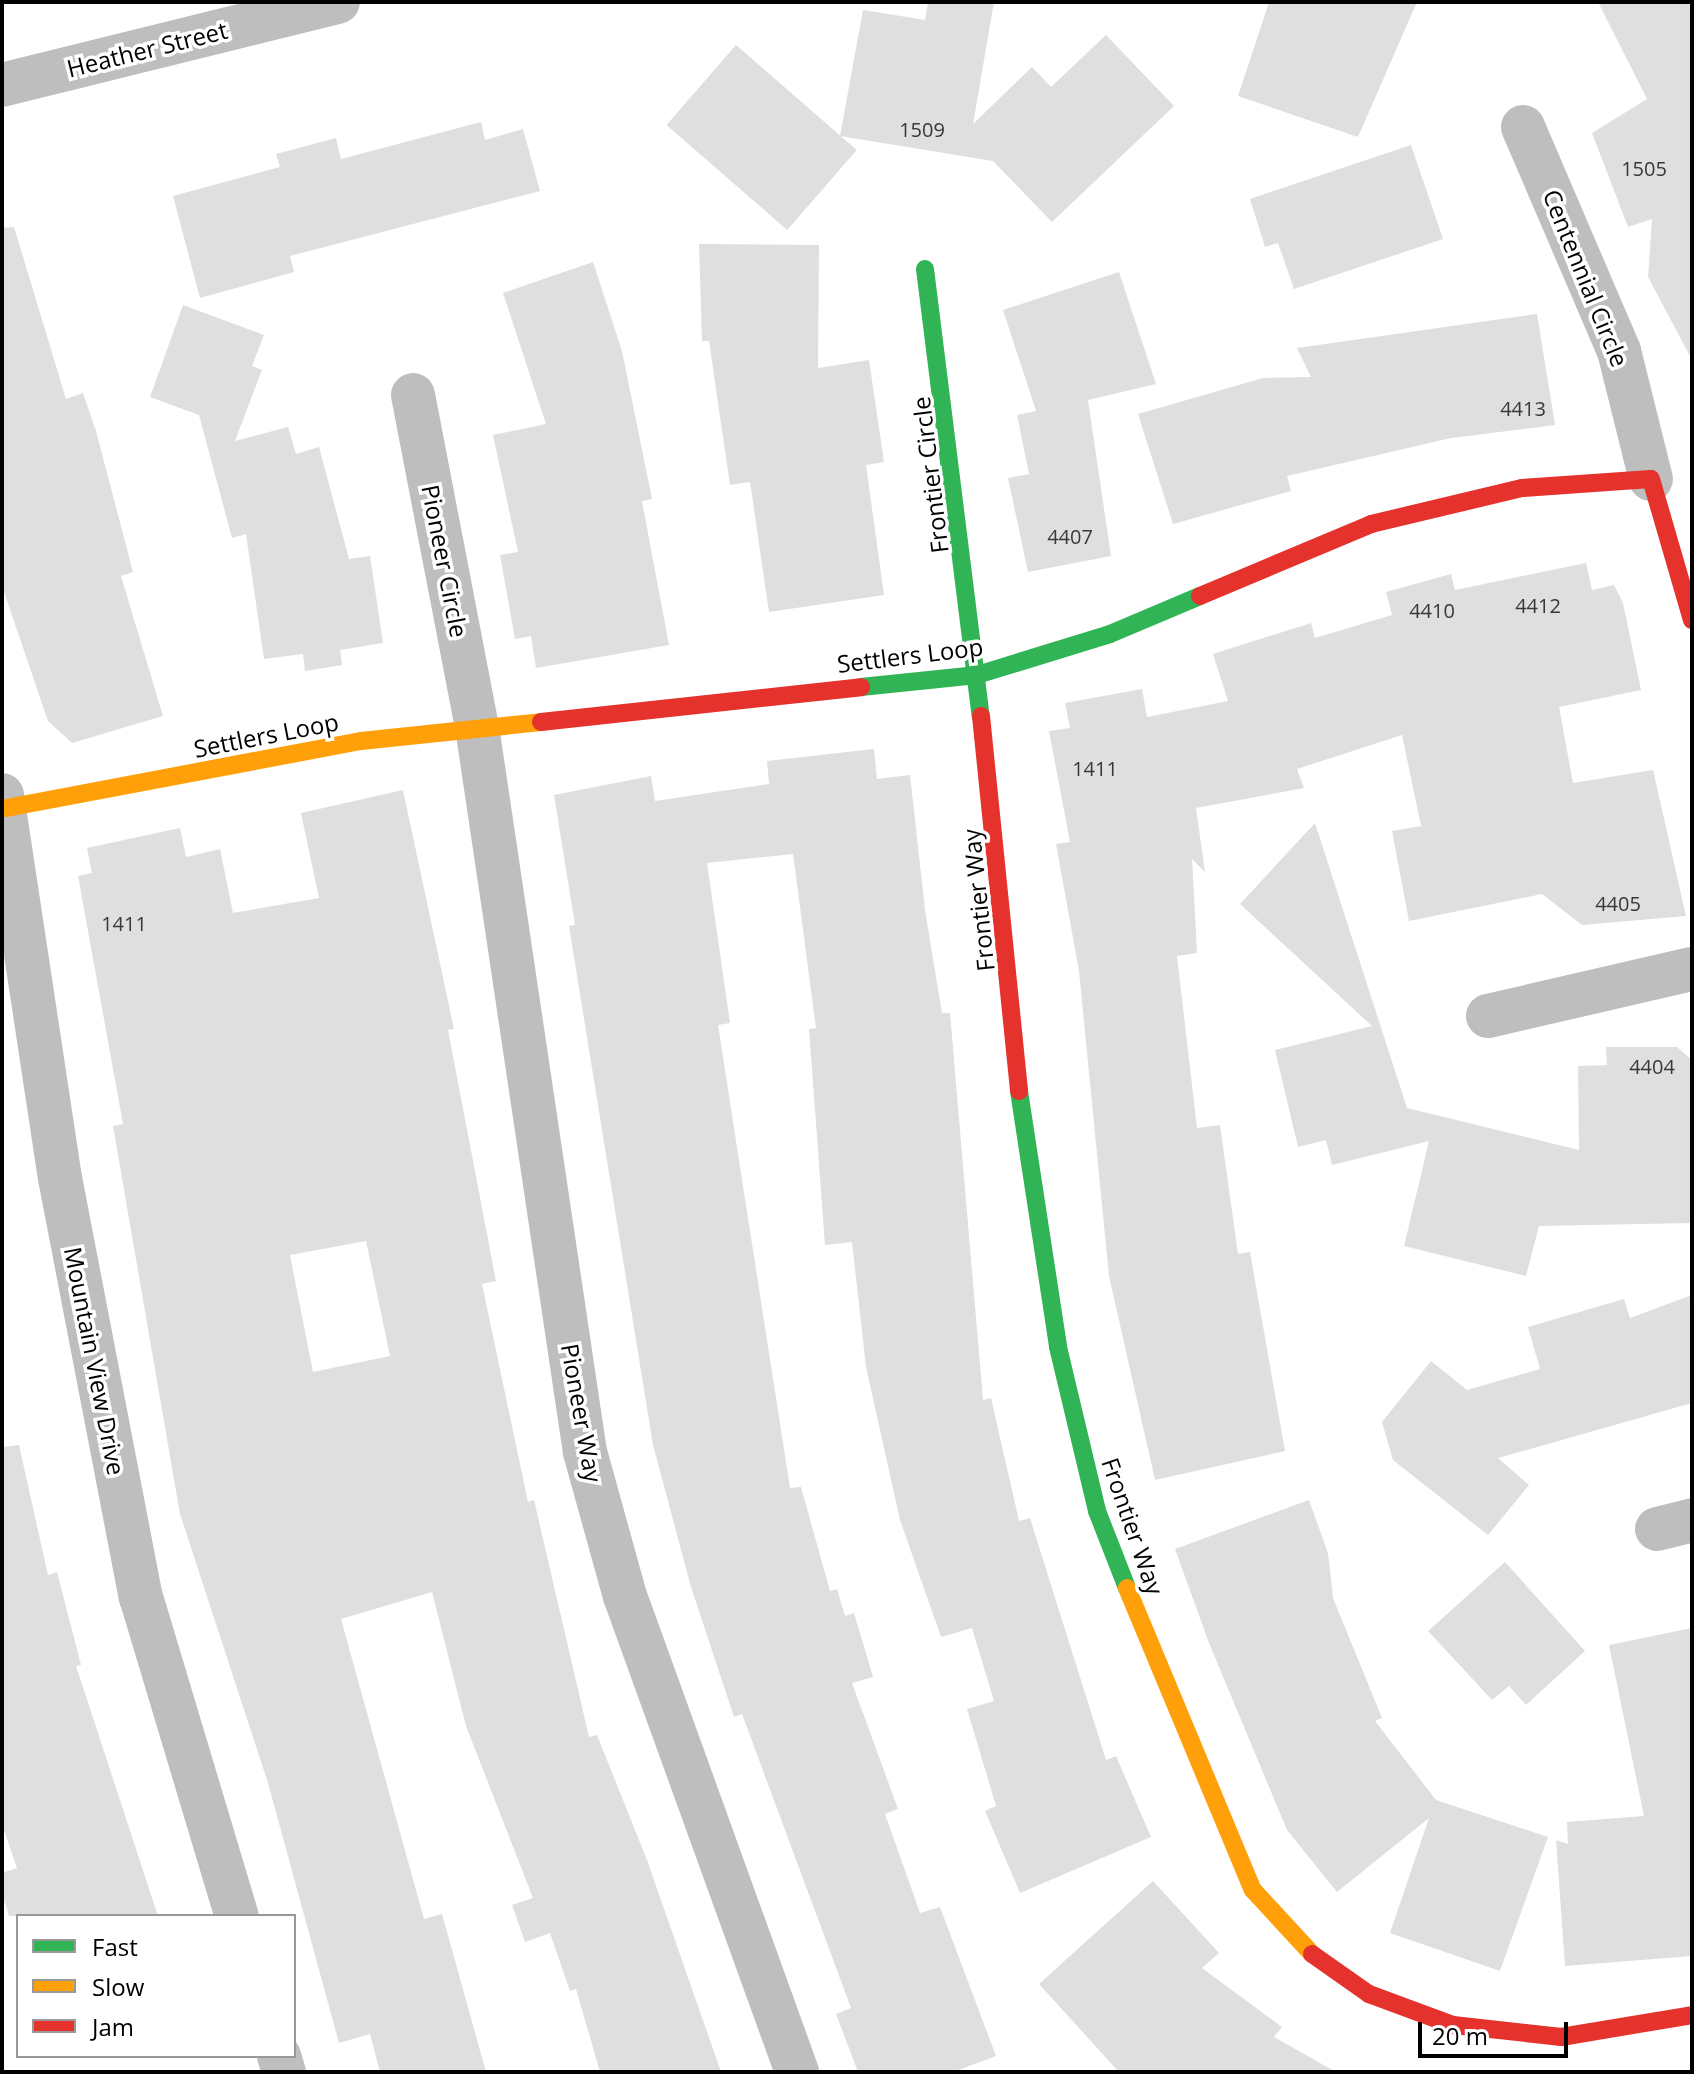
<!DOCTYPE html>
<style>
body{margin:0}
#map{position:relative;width:1694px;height:2074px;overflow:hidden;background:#fff;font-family:"Open Sans",sans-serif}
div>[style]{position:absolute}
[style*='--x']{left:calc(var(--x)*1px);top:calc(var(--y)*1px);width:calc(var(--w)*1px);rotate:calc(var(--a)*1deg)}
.building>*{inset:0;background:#dfdfdf;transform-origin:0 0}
.street>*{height:44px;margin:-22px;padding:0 22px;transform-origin:22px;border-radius:22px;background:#bebebe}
.fast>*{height:18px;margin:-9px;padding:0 9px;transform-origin:9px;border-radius:9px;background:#30b455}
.slow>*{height:18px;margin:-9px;padding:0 9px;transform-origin:9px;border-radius:9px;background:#ff9f0a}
.jam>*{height:18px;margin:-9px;padding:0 9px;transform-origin:9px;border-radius:9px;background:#e5322d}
span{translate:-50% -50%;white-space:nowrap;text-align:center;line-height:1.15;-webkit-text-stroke:7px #fff;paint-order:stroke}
.number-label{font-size:20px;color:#383838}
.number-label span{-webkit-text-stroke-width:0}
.street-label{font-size:24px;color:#000}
.frame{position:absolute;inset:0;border:4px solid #000;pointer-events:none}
.legend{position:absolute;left:16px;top:1914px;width:280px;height:144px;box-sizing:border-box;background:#fff;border:2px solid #999;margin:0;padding:10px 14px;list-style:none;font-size:24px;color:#000}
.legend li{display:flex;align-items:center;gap:16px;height:40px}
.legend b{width:40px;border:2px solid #999}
.scale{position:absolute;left:1418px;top:2022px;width:150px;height:36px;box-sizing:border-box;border:4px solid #000;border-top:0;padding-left:10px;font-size:24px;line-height:28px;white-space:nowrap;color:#000;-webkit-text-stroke:6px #fff;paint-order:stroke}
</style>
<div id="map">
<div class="building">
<i style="clip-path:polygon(928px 2px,994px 2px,973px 124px,1032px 67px,1051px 87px,1106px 35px,1174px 106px,1052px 222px,993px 161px,840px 136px,863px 10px,925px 20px)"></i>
<i style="clip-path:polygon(1269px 2px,1417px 2px,1358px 137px,1238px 96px)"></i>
<i style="clip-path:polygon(1598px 2px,1692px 2px,1692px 360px,1648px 277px,1652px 219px,1628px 227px,1592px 133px,1647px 99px)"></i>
<i style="left:736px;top:45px;width:160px;height:106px;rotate:41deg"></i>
<i style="clip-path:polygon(481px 122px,485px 140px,523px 129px,540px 191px,290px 256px,294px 272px,200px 298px,173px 196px,280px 167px,276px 154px,336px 138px,341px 159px)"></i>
<i style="clip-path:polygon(1411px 145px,1443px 239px,1294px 289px,1278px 243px,1265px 247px,1250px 199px)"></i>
<i style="clip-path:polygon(14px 227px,66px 399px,83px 393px,96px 431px,133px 572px,121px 576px,163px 716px,72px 743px,48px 721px,2px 586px,2px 228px)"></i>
<i style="clip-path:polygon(699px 244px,819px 245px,818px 368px,869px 360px,884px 462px,866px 465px,884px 595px,769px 612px,750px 482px,730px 485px,709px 341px,702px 341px)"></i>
<i style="clip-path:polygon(593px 262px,622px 351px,652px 499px,642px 501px,669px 645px,536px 668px,531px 636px,515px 639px,500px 555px,518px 552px,493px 435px,546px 424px,503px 293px)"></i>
<i style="clip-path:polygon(1119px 272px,1156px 384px,1088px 400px,1111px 556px,1028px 572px,1008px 478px,1029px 474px,1017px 415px,1036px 411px,1003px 310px)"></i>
<i style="clip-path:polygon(183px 305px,264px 335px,252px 366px,262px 370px,235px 441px,288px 427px,296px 454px,319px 447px,349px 559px,370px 556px,383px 643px,340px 650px,342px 665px,305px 671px,303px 654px,264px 659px,246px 534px,232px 538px,199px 415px,150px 397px)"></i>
<i style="clip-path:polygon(1537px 314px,1555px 425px,1451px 438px,1287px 476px,1291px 491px,1173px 524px,1138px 414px,1263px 378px,1311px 377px,1297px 348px)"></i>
<i style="clip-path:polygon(1586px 563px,1592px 590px,1614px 585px,1623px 603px,1641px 690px,1559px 707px,1573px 783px,1653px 770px,1686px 916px,1582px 925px,1542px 894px,1409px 921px,1392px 831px,1421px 826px,1402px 735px,1297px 769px,1304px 788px,1196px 808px,1205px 872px,1192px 859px,1197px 953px,1177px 956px,1197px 1128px,1220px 1125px,1238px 1254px,1250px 1252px,1285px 1451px,1155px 1480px,1109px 1276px,1079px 971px,1056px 844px,1070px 842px,1049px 731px,1070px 728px,1065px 703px,1142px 689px,1147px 717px,1228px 701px,1213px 654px,1311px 623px,1315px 638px,1392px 615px,1386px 592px,1451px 574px,1455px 590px)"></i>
<i style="clip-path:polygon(874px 749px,877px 779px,910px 775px,925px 910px,942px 1013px,950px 1013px,983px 1400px,991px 1398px,1019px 1521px,1030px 1518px,1106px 1760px,1116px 1756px,1151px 1837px,1020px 1893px,985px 1811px,996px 1806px,967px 1709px,994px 1701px,972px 1628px,941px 1637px,900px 1520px,866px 1367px,852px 1242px,825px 1245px,809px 1029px,816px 1028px,793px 854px,707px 863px,730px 1023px,718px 1025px,790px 1488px,801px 1487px,830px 1591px,837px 1589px,845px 1616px,854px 1613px,873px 1677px,852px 1683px,898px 1809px,885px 1814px,920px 1913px,940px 1907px,996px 2056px,953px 2072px,858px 2072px,836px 2014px,851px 2008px,742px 1714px,734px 1717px,691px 1587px,653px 1445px,569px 926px,575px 925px,554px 795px,651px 776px,655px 801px,769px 784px,767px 761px)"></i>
<i style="clip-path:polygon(evenodd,403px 790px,454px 1029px,448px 1030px,496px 1281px,482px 1284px,528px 1502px,534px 1500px,589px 1737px,597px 1735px,647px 1860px,721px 2072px,600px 2072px,576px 1989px,570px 1991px,550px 1933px,525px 1942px,512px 1905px,533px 1898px,466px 1726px,432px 1592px,341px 1619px,424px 1919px,442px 1914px,486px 2072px,380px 2072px,370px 2034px,339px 2043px,268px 1783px,180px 1514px,113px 1126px,123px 1124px,78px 876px,92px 873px,87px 848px,180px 828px,186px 857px,220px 849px,233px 913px,319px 898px,301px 813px,403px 790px,366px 1241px,390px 1356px,313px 1372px,290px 1255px,366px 1241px)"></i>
<i style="clip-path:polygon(1315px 823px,1407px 1108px,1579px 1150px,1578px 1066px,1607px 1065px,1606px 1047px,1677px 1047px,1692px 1060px,1692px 1223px,1539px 1226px,1526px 1276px,1404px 1246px,1429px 1141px,1332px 1165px,1326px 1140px,1298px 1147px,1275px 1050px,1372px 1026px,1240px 904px)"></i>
<i style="clip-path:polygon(1692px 1295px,1692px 1403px,1498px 1458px,1529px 1485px,1488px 1535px,1393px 1460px,1382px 1422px,1431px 1361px,1467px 1390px,1540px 1369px,1528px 1327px,1624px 1299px,1630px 1318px)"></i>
<i style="clip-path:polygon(19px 1445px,48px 1575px,57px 1572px,81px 1665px,76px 1666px,158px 1916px,9px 1916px,2px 1893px,2px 1873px,17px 1868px,2px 1824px,2px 1447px)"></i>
<i style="clip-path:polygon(1309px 1500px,1328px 1553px,1333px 1598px,1382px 1718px,1375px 1721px,1436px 1800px,1548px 1837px,1500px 1971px,1390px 1933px,1429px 1818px,1337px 1892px,1287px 1830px,1209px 1643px,1175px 1549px)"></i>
<i style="clip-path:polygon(1505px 1562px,1585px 1651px,1526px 1705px,1509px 1686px,1492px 1700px,1428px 1631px)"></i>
<i style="clip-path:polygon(1692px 1628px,1692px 1956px,1565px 1966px,1556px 1840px,1568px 1844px,1567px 1822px,1644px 1816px,1609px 1645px)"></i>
<i style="clip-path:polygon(1153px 1881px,1219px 1953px,1202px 1968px,1282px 2027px,1274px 2037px,1336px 2072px,1119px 2072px,1039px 1984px)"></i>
</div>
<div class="street">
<i style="--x:2;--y:85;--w:346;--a:-13.9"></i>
<i style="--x:1523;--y:127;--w:244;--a:66.8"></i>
<i style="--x:1619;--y:351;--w:132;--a:76"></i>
<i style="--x:413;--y:395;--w:338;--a:79.1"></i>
<i style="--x:477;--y:727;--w:733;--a:81.53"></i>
<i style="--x:585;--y:1452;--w:149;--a:74.5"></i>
<i style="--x:625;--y:1596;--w:506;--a:70.13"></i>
<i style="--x:2;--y:795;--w:387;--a:81.4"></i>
<i style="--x:60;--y:1178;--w:427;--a:79.1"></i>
<i style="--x:141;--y:1597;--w:333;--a:73.3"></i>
<i style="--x:1488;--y:1016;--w:209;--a:-13"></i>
<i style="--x:1657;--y:1529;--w:36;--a:-14"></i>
<i style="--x:279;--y:2056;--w:17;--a:73"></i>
</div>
<div class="fast">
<i style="--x:925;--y:269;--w:450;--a:82.9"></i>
<i style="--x:861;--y:687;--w:117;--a:-5.9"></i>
<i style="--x:977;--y:675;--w:139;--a:-17.1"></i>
<i style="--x:1110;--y:634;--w:98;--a:-22.9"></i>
<i style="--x:1019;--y:1091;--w:259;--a:81.3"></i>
<i style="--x:1058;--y:1347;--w:169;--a:76.6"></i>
<i style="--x:1097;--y:1511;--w:83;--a:68.7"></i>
</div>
<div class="slow">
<i style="--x:6;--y:808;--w:361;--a:-10.7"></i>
<i style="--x:361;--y:741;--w:181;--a:-6"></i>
<i style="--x:1127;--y:1588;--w:327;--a:67.4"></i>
<i style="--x:1253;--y:1890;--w:87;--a:47.3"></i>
</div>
<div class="jam">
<i style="--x:1200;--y:596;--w:186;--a:-22.8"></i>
<i style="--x:1371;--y:524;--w:155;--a:-13.4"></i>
<i style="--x:1522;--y:488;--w:129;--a:-4"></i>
<i style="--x:1651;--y:479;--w:147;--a:73.8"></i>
<i style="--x:981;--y:716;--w:377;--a:84.2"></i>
<i style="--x:541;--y:722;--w:322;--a:-6.2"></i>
<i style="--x:1312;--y:1954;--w:70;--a:35.1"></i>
<i style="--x:1369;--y:1994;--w:90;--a:20.3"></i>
<i style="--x:1453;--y:2025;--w:109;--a:6.3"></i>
<i style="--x:1561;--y:2037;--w:133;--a:-9.5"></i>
</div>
<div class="number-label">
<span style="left:922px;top:129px">1509</span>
<span style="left:1644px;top:168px">1505</span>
<span style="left:1523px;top:408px">4413</span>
<span style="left:1070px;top:536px">4407</span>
<span style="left:1538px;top:605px">4412</span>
<span style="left:1432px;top:610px">4410</span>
<span style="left:1095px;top:768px">1411</span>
<span style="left:1618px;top:903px">4405</span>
<span style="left:124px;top:923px">1411</span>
<span style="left:1652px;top:1066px">4404</span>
</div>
<div class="street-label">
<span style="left:147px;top:49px;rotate:-14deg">Heather Street</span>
<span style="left:1586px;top:278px;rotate:68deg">Centennial Circle</span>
<span style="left:930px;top:475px;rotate:-97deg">Frontier Circle</span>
<span style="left:445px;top:561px;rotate:79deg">Pioneer Circle</span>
<span style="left:910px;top:655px;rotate:-7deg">Settlers Loop</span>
<span style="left:266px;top:735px;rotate:-11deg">Settlers Loop</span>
<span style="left:978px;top:900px;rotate:-96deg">Frontier Way</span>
<span style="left:95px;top:1361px;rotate:79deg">Mountain View Drive</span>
<span style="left:582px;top:1413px;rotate:80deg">Pioneer Way</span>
<span style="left:1133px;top:1526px;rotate:71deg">Frontier Way</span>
</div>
<div class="frame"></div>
<ul class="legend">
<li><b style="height:10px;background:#30b455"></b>Fast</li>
<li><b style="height:10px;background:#ff9f0a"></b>Slow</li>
<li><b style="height:10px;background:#e5322d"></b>Jam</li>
</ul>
<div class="scale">20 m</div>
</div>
